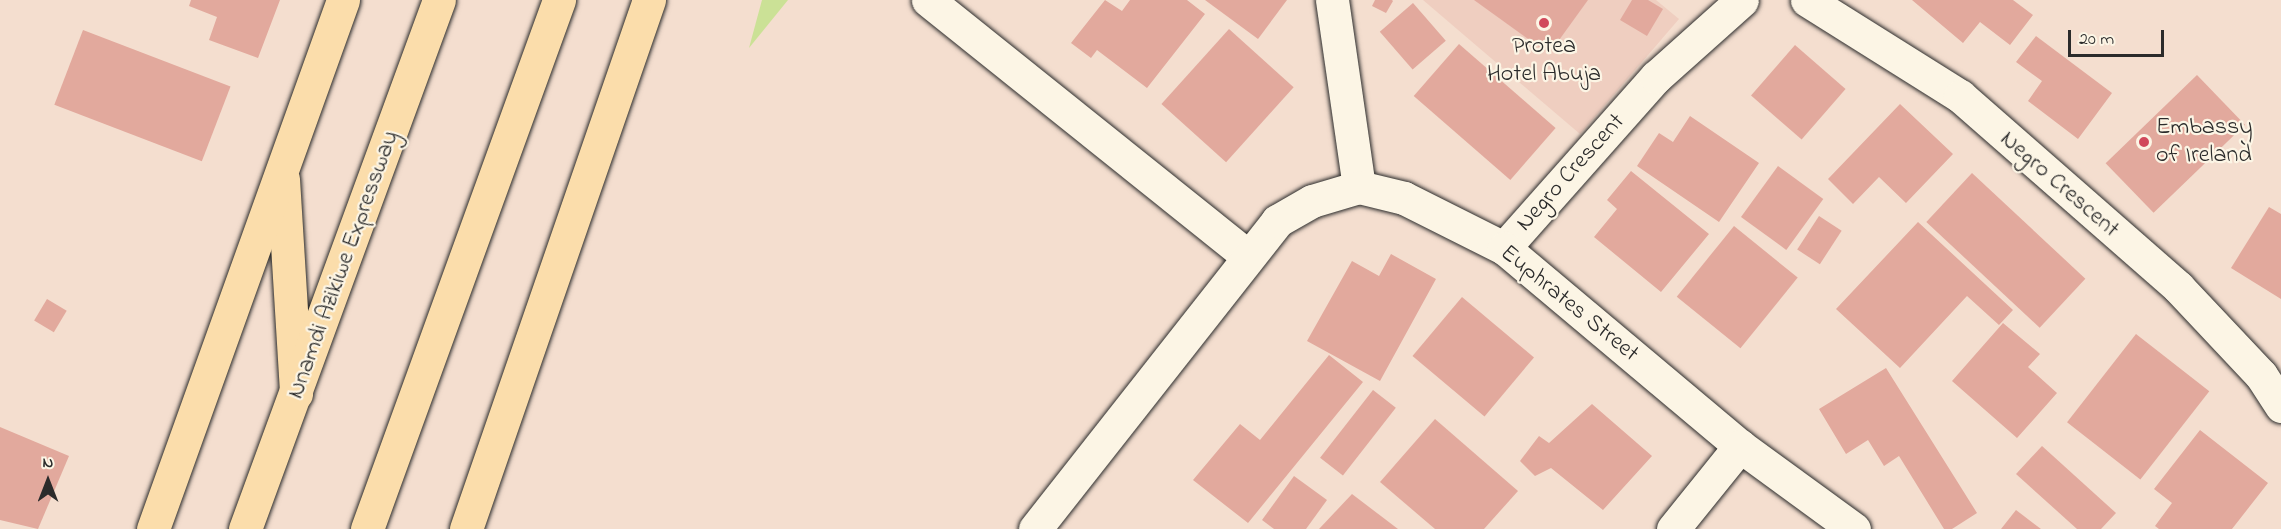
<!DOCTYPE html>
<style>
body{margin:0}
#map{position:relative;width:2281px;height:529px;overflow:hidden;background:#f4decf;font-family:"Indie Flower",sans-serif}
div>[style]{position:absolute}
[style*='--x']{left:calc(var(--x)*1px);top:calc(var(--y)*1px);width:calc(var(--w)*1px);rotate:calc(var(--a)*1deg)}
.built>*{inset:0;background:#efcec0}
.green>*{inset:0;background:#cbe196}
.building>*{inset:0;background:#e2a99d;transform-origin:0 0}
.roads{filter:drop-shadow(0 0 2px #2b2b2b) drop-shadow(0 0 2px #2b2b2b)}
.minor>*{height:33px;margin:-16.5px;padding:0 16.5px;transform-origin:16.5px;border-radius:16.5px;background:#fcf5e5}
.trunk>*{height:33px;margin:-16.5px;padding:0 16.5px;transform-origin:16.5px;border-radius:16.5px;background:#fbddab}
.motorway>*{height:33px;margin:-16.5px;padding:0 16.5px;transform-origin:16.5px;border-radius:16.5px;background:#fbddab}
.dots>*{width:16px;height:16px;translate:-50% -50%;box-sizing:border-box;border:3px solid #fcf5e5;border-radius:50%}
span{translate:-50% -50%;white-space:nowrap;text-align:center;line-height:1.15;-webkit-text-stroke:4.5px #fcf5e5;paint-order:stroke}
.poi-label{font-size:24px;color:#2b2b2b}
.left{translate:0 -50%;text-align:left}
.street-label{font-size:24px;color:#2b2b2b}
.north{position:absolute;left:18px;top:451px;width:60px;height:60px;-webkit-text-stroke:4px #fcf5e5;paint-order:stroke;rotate:0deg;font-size:16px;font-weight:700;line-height:24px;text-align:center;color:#2b2b2b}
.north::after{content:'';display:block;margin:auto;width:21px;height:27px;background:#2b2b2b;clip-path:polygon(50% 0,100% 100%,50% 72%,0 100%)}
.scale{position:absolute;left:2068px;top:30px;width:96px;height:27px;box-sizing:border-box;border:3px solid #2b2b2b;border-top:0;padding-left:8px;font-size:18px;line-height:21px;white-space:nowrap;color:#2b2b2b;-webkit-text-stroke:4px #fcf5e5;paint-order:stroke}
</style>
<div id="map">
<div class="built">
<i style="clip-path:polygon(1423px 0,1656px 0,1679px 19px,1580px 134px)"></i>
</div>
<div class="green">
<i style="clip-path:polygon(762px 0,788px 0,749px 48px)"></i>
</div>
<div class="building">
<i style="clip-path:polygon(191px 0,280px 0,258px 58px,209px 40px,217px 17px,189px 6px)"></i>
<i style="clip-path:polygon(1105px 0,1122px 11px,1130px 0,1187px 0,1205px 14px,1147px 88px,1097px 50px,1091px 58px,1071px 43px)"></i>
<i style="clip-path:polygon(1205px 0,1287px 0,1258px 39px)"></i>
<i style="clip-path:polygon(1375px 0,1392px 0,1393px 1px,1386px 13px,1372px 6px)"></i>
<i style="clip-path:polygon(1474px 0,1588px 0,1549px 54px)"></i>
<i style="clip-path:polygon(1632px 0,1648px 0,1663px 9px,1647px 36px,1620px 20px)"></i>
<i style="clip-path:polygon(1912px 0,2013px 0,2033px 15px,2010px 45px,1980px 22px,1963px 43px)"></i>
<i style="left:1413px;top:3px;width:50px;height:44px;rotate:49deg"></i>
<i style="left:1229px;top:29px;width:87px;height:101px;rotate:42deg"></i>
<i style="left:83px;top:30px;width:158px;height:80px;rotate:21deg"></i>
<i style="clip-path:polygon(2036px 36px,2112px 93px,2078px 139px,2028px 101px,2042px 81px,2016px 62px)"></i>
<i style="left:1459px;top:44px;width:128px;height:69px;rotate:41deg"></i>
<i style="left:1795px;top:45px;width:67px;height:67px;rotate:41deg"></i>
<i style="left:2197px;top:75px;width:69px;height:127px;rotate:46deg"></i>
<i style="clip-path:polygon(1900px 104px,1953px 154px,1906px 203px,1879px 177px,1853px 204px,1828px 179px)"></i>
<i style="clip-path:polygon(1690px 116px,1759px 163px,1719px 222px,1637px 166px,1659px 133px,1673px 142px)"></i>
<i style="left:1778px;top:166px;width:56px;height:63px;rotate:36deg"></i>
<i style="clip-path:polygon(1631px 171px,1709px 234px,1661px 292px,1594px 237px,1617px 209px,1607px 200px)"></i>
<i style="left:1972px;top:173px;width:155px;height:67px;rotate:43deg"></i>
<i style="clip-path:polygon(2269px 207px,2281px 214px,2281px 299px,2231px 268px)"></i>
<i style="left:1819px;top:216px;width:27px;height:40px;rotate:33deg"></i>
<i style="clip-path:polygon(1918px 222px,2013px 310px,1999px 325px,1967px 296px,1900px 368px,1836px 309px)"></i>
<i style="left:1734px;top:226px;width:82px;height:91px;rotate:39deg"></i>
<i style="clip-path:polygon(1391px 254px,1436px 279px,1380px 381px,1307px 341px,1352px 261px,1379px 276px)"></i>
<i style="left:1462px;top:297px;width:94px;height:77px;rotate:40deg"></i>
<i style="left:47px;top:299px;width:23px;height:25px;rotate:31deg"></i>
<i style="clip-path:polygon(2003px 323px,2040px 354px,2028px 367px,2057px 393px,2017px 438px,1952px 381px)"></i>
<i style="left:2136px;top:334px;width:93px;height:112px;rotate:38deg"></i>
<i style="clip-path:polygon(1329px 355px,1363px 382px,1248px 523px,1193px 480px,1240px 424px,1260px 440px)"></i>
<i style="clip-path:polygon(1886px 368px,1977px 513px,1952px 529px,1944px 529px,1899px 456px,1884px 466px,1868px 440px,1846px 454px,1819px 409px)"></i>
<i style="left:1373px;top:390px;width:29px;height:86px;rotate:38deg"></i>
<i style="clip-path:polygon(1592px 404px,1652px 456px,1603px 510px,1551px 468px,1535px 476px,1520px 461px,1539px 436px,1549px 443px)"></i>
<i style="clip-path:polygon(1435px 419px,1518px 491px,1484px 529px,1435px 529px,1380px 482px)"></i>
<i style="clip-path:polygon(0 427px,69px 456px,38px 529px,0 520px)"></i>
<i style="clip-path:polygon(2200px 430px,2268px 483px,2232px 529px,2159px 529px,2155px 526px,2172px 503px,2154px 489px)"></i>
<i style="clip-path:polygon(2042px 446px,2116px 513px,2101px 529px,2077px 529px,2016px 474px)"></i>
<i style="clip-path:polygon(1294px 476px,1327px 500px,1306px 529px,1274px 529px,1262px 520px)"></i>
<i style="clip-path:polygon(1352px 494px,1398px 529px,1319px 529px)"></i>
<i style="clip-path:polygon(2016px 510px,2041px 529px,2001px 529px)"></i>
</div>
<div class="roads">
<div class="minor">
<i style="--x:928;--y:0;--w:408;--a:38.7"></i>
<i style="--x:1332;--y:0;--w:189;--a:81.8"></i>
<i style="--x:1807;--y:0;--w:181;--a:32.1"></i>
<i style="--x:1960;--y:96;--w:290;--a:41.2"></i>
<i style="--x:2178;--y:287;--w:121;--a:46.7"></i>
<i style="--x:2261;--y:375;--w:37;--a:57"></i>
<i style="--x:1504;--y:248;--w:229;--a:-48.4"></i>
<i style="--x:1656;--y:77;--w:115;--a:-41.8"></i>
<i style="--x:1035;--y:529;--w:392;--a:-51.8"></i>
<i style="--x:1277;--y:221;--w:40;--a:-29.7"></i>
<i style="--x:1312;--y:201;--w:49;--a:-16.6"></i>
<i style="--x:1359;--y:187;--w:46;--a:13.7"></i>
<i style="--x:1404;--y:198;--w:112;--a:26.6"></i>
<i style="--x:1504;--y:248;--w:308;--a:40"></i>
<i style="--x:1740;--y:446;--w:141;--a:36.1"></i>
<i style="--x:1673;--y:529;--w:107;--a:-51.1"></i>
</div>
<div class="trunk">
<i style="--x:283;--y:179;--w:215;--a:86.5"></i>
<i style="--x:153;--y:529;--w:562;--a:-70.24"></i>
<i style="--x:466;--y:529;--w:560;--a:-70.92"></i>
</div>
<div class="motorway">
<i style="--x:245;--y:529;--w:563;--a:-69.86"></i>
<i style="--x:367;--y:529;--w:563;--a:-70.05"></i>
</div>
</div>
<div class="dots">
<i style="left:1544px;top:23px;background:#d1495b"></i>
<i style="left:2144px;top:142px;background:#d1495b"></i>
</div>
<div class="poi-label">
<span style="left:1544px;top:61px">Protea<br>Hotel Abuja</span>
<span class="left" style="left:2156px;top:142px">Embassy<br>of Ireland</span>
</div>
<div class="street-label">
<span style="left:1571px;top:173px;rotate:-48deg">Negro Crescent</span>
<span style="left:2059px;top:185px;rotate:41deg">Negro Crescent</span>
<span style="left:344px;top:265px;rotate:-70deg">Nnamdi Azikiwe Expressway</span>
<span style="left:1569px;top:304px;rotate:39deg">Euphrates Street</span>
</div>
<div class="north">N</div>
<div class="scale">20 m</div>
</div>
